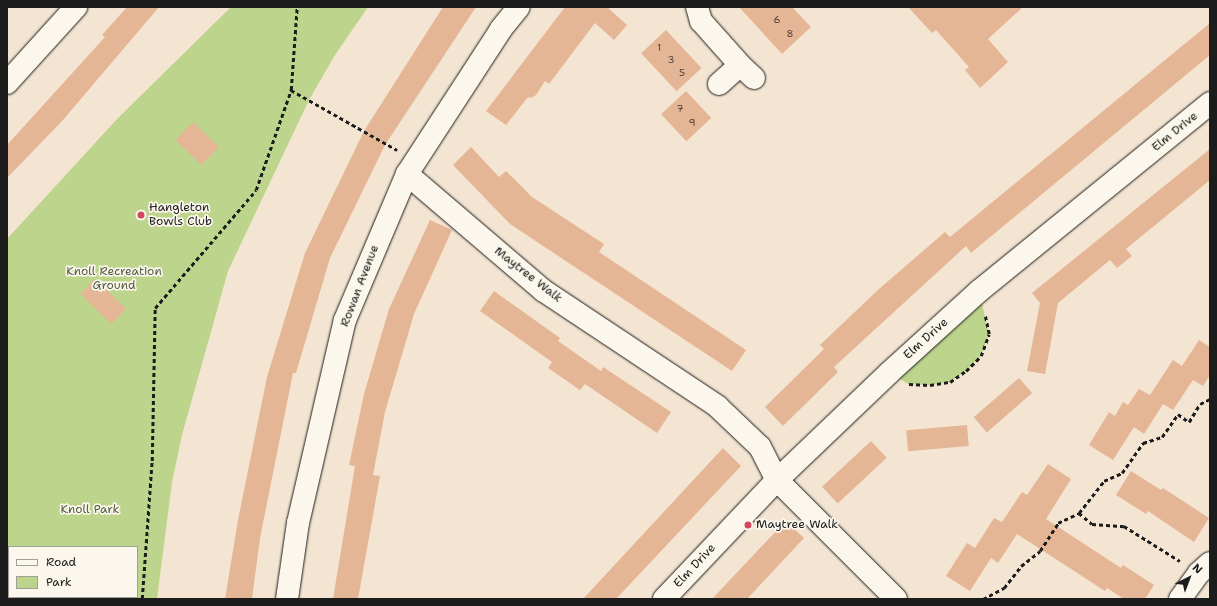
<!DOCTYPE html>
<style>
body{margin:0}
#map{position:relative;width:1217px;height:606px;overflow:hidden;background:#f4e4d2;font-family:"Shantell Sans",sans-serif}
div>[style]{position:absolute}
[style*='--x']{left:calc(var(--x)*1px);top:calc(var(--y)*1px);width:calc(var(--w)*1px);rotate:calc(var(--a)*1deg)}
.green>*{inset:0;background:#bcd48b}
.building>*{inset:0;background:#e5b696;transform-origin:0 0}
.path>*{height:2.5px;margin-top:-1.25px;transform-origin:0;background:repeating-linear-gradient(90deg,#1c1c1c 0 4px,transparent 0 7px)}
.roads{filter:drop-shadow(0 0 1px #1c1c1c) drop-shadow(0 0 1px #1c1c1c)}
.minor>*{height:22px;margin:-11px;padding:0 11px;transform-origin:11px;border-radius:11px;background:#fbf7ec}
.dots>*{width:11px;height:11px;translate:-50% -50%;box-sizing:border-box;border:2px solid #fbf7ec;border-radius:50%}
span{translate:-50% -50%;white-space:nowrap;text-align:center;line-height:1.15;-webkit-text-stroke:3.5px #fbf7ec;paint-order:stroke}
.number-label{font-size:10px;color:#4e423a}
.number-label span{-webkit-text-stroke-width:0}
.street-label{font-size:12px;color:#1c1c1c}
.poi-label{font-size:12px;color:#1c1c1c}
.left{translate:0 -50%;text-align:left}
.park-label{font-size:12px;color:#545c43}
.frame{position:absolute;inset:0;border:8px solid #1c1c1c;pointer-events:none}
.legend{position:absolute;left:8px;top:546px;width:130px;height:52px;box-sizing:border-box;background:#fbf7ec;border:1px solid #a29f99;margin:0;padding:5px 7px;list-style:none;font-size:12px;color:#1c1c1c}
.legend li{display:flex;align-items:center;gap:8px;height:20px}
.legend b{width:20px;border:1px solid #a29f99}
.north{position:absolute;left:1169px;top:558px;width:40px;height:40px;-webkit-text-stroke:3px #fbf7ec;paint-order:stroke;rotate:42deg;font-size:11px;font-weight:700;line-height:16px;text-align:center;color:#1c1c1c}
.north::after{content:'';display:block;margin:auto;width:14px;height:18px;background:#1c1c1c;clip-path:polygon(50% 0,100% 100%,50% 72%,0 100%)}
</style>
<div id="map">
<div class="green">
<i style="clip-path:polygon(evenodd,231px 7px,368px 7px,335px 55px,309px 100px,228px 271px,182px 435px,172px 482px,157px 599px,7px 599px,7px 239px,118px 118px,231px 7px,9px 547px,137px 547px,137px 597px,9px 597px,9px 547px)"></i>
<i style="clip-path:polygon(979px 291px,989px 334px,981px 356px,966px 371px,950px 382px,930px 385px,908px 384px,890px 372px)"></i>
</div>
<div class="building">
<i style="clip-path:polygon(127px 7px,159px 7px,63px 120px,7px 178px,7px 145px,105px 37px,102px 35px)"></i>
<i style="clip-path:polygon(443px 7px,476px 7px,385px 145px,330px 258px,296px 373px,293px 373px,260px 538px,252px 599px,225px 599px,238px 520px,267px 377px,305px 253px,364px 131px)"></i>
<i style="clip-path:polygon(565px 7px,607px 7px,627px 25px,614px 40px,595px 23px,549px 84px,545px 81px,536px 95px,531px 98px,528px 97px,506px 125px,486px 111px)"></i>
<i style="clip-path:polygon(739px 7px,792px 7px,811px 27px,782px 54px)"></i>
<i style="clip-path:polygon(908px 7px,1023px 7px,988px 39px,1008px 62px,980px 88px,965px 70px,969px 67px,936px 30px,932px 33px)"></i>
<i style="clip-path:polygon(1210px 23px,1210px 55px,971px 253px,966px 246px,834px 367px,838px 372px,783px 426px,765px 407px,824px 349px,820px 345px,879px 289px,945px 232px,950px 237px)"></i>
<i style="left:666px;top:30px;width:52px;height:34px;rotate:47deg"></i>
<i style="left:686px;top:91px;width:37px;height:34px;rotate:47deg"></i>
<i style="left:193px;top:122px;width:36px;height:25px;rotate:44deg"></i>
<i style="clip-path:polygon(471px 147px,499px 177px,506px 171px,532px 197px,604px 244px,599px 252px,746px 350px,732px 371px,510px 224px,453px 165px)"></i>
<i style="clip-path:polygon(1210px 149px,1210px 180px,1126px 249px,1132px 256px,1117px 268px,1110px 260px,1058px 303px,1045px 374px,1027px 371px,1040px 303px,1032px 293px)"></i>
<i style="clip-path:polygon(430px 220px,452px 230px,414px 314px,385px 412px,373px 475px,380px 476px,358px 599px,333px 599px,355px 466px,349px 465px,364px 394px,389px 309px)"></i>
<i style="left:95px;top:279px;width:43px;height:21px;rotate:44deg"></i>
<i style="clip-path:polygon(494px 291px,560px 338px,558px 341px,601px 371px,603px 367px,671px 412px,657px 433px,585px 384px,580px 390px,548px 368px,552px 362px,480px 311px)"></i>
<i style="clip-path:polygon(1199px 340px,1210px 347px,1210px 375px,1203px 386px,1193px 380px,1173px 410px,1163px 404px,1144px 434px,1134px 427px,1113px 460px,1089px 445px,1109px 412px,1115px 416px,1123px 402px,1128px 405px,1139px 389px,1150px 395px,1173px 360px,1182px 366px)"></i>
<i style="left:1019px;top:378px;width:20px;height:60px;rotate:49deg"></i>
<i style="left:967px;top:425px;width:21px;height:61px;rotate:85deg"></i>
<i style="left:871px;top:441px;width:23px;height:67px;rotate:47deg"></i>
<i style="clip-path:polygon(723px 448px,741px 466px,616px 599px,583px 599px)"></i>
<i style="clip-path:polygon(1048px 464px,1071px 479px,1046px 519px,1121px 568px,1123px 565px,1154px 585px,1145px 599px,1124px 599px,1107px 588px,1105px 591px,1017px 534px,998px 563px,991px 558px,970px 591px,946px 576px,967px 543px,975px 548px,994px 518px,1002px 522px,1022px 492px,1027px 495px)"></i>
<i style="clip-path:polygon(1131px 471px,1161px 490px,1163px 488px,1209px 518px,1194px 542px,1148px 511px,1146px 514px,1116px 495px)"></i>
<i style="clip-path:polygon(788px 523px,804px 538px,747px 599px,712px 599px,778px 529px,780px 531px)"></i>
</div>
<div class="path">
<i style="--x:291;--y:90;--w:122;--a:29.5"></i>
<i style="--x:909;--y:384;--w:21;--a:3"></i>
<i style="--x:930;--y:385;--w:20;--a:-9"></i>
<i style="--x:950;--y:382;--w:19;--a:-35"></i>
<i style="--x:966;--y:371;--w:21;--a:-45"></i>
<i style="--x:981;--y:356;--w:23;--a:-70"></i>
<i style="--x:989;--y:334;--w:19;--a:-102"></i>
<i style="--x:1079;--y:513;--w:17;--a:40"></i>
<i style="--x:1092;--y:524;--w:32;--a:4"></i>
<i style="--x:1124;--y:526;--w:66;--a:32"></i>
<i style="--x:142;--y:599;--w:138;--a:-85.9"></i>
<i style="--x:152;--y:461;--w:153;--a:-88.9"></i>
<i style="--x:155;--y:308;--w:155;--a:-49.4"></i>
<i style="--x:256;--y:190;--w:106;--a:-70.7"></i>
<i style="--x:291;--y:90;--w:83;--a:-85.9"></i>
<i style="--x:983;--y:599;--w:24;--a:-28"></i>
<i style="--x:1004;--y:588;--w:28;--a:-52"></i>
<i style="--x:1021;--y:566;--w:24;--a:-38"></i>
<i style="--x:1040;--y:551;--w:33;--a:-57"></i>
<i style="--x:1058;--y:523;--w:23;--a:-25"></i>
<i style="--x:1079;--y:513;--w:41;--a:-52"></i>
<i style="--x:1104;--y:481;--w:20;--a:-24"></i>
<i style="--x:1122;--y:473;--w:37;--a:-55"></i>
<i style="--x:1143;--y:443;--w:20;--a:-18"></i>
<i style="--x:1162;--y:437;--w:28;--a:-55"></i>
<i style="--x:1178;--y:414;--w:14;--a:36"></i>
<i style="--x:1189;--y:422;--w:21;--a:-59"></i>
<i style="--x:1200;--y:404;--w:11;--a:-27"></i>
</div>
<div class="roads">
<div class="minor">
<i style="--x:697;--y:7;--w:15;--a:74"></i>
<i style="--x:701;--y:21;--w:59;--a:48.4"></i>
<i style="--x:740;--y:65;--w:19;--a:43"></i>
<i style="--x:7;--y:83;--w:103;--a:-47.8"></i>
<i style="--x:719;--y:84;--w:28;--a:-42"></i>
<i style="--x:407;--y:174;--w:180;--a:40.5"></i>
<i style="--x:544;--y:291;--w:208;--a:33.6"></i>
<i style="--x:717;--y:406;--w:59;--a:43.6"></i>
<i style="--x:760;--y:447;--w:37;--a:63"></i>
<i style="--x:777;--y:480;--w:168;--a:45"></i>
<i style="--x:287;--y:599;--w:77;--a:-81.8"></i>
<i style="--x:298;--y:523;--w:208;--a:-77"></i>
<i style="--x:345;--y:320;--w:159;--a:-67"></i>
<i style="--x:407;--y:174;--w:173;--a:-57"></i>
<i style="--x:501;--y:29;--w:28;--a:-51"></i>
<i style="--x:664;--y:599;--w:164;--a:-46.5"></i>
<i style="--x:777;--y:480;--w:156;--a:-43.7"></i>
<i style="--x:890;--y:372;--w:120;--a:-42.3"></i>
<i style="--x:979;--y:291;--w:298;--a:-39.1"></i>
<i style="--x:1180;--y:599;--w:32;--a:-54"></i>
<i style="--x:1199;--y:573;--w:15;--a:-42"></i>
</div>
</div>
<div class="dots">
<i style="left:141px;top:215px;background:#d1495b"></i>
<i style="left:748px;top:525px;background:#d1495b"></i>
</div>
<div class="number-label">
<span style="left:777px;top:20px">6</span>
<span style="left:790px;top:34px">8</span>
<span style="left:659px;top:48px">1</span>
<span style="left:671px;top:60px">3</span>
<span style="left:682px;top:73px">5</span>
<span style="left:680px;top:109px">7</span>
<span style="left:692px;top:123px">9</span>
</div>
<div class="street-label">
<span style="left:1175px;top:132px;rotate:-39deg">Elm Drive</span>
<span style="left:528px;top:275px;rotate:38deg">Maytree Walk</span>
<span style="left:360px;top:286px;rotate:-69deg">Rowan Avenue</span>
<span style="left:926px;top:339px;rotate:-42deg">Elm Drive</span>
<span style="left:695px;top:566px;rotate:-47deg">Elm Drive</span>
</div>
<div class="poi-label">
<span class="left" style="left:149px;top:215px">Hangleton<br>Bowls Club</span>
<span class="left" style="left:756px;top:525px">Maytree Walk</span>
</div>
<div class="park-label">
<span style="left:114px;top:279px">Knoll Recreation<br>Ground</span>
<span style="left:90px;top:510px">Knoll Park</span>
</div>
<div class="frame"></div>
<ul class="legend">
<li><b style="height:5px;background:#fbf7ec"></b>Road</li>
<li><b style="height:11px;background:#bcd48b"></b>Park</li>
</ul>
<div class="north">N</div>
</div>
